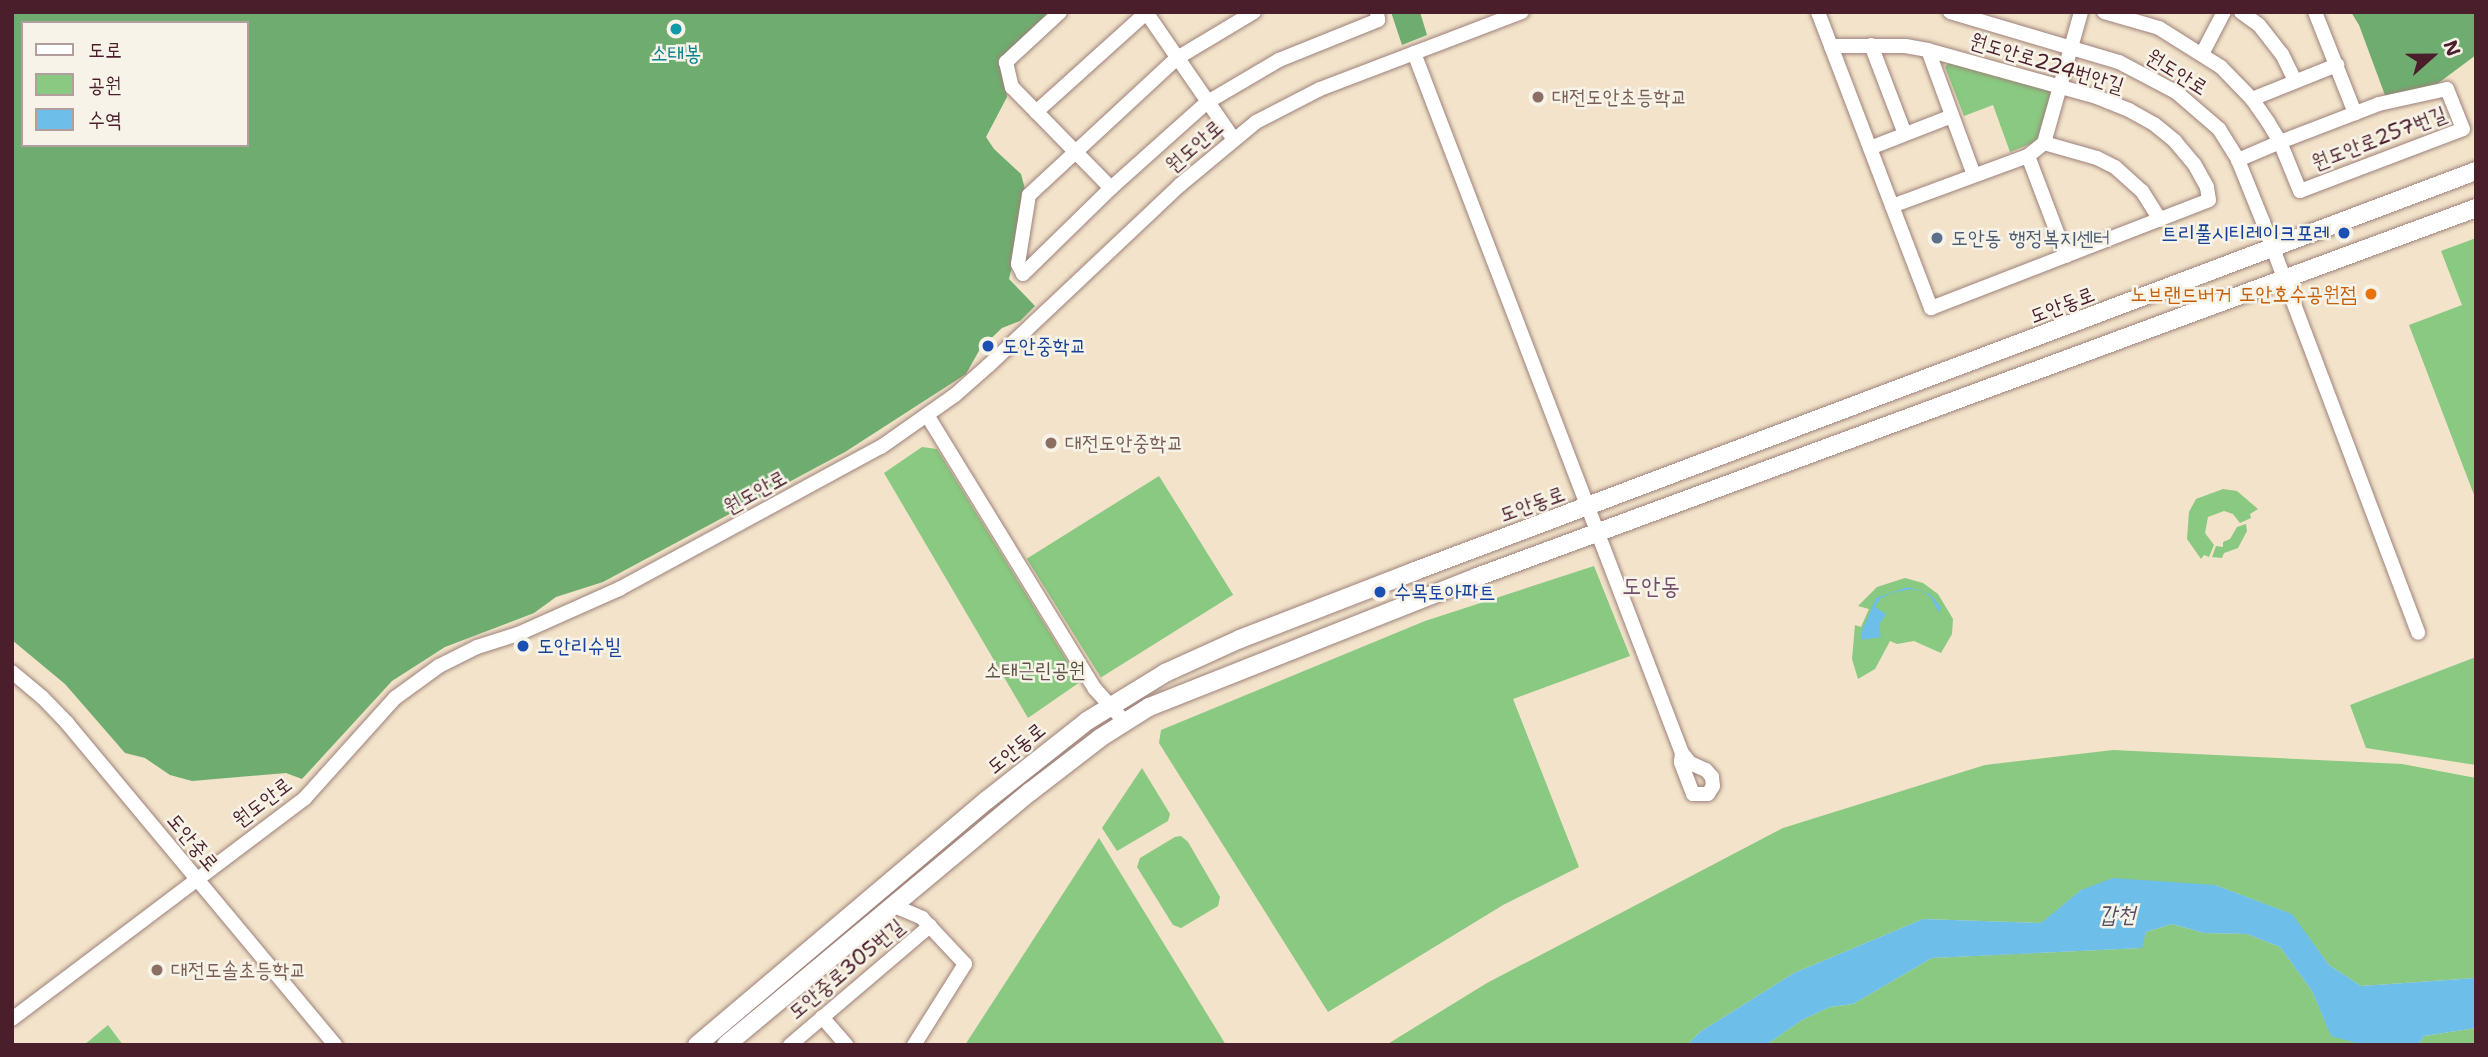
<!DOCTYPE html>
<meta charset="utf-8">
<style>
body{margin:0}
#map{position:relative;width:2488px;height:1057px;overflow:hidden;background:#f2e3ca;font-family:"Shantell Sans","Poor Story",sans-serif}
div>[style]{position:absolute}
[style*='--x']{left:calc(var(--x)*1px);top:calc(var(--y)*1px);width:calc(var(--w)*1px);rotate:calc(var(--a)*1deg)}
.green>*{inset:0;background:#89c981;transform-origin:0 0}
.forest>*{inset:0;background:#6ead6f}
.water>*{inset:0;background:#6dbee8}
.roads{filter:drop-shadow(0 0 2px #9e817a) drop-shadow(0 0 2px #9e817a)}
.minor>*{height:14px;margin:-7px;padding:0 7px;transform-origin:7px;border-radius:7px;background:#fff}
.major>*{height:18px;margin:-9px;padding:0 9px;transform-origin:9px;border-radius:9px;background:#fff}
.dots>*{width:19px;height:19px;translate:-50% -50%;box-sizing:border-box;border:4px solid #f7f3e8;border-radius:50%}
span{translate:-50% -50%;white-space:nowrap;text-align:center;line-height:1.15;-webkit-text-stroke:5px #f7f3e8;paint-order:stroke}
.culture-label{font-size:21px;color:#0d838f}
.street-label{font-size:21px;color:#4a1f2b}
.education-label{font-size:21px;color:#785e54}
.left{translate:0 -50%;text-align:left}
.transit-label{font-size:21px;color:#164399}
.right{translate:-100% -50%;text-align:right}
.service-label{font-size:21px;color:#4e5e75}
.food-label{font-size:21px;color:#c56008}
.park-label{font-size:21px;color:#5d5245}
.water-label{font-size:23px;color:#544f64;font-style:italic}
.quarter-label{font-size:24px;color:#714f6b}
.frame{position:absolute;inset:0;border:14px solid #4a1f2b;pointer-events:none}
.legend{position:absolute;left:21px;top:21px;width:228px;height:126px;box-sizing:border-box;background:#f7f3e8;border:2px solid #b29e9c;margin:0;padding:9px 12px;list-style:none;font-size:21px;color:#4a1f2b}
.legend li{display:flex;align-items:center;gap:14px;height:35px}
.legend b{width:35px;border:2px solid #b29e9c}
.north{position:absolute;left:2397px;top:21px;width:70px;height:70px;-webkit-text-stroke:5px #f7f3e8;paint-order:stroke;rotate:69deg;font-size:19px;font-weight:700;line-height:28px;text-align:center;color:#4a1f2b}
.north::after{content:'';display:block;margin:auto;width:24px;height:32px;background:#4a1f2b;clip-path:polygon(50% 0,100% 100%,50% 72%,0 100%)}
</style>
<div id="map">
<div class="green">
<i style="clip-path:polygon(1950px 61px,2047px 88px,2052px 93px,2038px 141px,2010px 152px,1993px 105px,1964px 116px,1945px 67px)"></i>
<i style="clip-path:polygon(2476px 238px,2476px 500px,2409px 325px,2462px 305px,2441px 251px)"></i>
<i style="clip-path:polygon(922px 447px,937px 449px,1080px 682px,1028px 718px,884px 473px)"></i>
<i style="left:1159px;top:476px;width:140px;height:156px;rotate:58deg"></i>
<i style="clip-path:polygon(2223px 489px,2237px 491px,2258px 509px,2250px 514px,2251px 518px,2240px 523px,2233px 514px,2224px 511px,2208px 517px,2205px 533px,2214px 545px,2209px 557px,2204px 555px,2201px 559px,2187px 539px,2189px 512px,2196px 499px)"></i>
<i style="clip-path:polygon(2246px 524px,2247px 531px,2238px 548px,2224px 553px,2222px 558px,2212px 557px,2216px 546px,2223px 547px,2223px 542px,2230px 539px,2237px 527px)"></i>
<i style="clip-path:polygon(1594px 566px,1630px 656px,1513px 699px,1579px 867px,1503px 905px,1328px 1012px,1159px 743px,1161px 730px,1425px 621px)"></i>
<i style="clip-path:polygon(1905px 578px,1923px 583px,1938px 594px,1953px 619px,1952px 634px,1941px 653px,1914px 641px,1897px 644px,1890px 641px,1875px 669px,1858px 679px,1852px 659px,1855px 625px,1861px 627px,1869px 609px,1858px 606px,1877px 587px)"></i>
<i style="clip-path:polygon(2476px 657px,2476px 765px,2366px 748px,2350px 705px)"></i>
<i style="clip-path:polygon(2113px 750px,2402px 764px,2476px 778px,2476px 978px,2361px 986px,2329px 965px,2291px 914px,2215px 885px,2081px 890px,2042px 923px,1923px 919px,1794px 973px,1700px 1032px,1687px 1045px,1386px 1045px,1487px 983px,1783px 828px,1985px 765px)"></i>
<i style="clip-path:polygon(1142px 768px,1170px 814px,1168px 821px,1117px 851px,1102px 828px)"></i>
<i style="clip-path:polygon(1181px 836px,1188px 842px,1220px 897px,1218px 906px,1181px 928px,1173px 925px,1137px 867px,1140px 858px,1175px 837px)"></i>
<i style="clip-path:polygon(1099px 838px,1226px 1045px,965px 1045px)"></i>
<i style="clip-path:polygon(2172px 924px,2204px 933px,2247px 934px,2280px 947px,2312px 991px,2331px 1035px,2363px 1045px,1766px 1045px,1802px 1020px,1830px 1007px,1853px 1004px,1932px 958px,2141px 948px,2146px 932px)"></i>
<i style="clip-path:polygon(108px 1025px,123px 1045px,84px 1045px)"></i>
<i style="clip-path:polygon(2476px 1028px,2476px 1045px,2418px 1045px,2424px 1036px)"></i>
</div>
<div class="forest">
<i style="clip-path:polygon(evenodd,12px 12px,1060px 12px,1005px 61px,1007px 97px,986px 137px,994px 149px,1021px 174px,1025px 189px,1021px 231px,1009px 279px,1035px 306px,1020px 321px,1002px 328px,980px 349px,966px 374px,845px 452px,603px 582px,556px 597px,534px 613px,445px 647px,392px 681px,302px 779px,286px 773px,192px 781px,170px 775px,145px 758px,125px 753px,65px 684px,12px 640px,12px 12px,23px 23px,247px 23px,247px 145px,23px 145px,23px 23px)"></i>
<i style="clip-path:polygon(1391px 12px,1420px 12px,1427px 35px,1402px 45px)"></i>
<i style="clip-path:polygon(2351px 12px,2476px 12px,2476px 55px,2429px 90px,2386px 98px,2359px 25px)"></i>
</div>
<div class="water">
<i style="clip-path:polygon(1908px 587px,1930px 594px,1941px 607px,1939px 613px,1930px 596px,1923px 592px,1911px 589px,1892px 593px,1881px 598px,1875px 607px,1886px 614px,1879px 625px,1881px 637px,1862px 640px,1861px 633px,1876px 598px)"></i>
<i style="clip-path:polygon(2113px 878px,2215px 885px,2292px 914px,2329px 965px,2361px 986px,2476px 978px,2476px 1028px,2424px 1036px,2418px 1045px,2363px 1045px,2331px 1036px,2312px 991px,2280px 947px,2247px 934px,2204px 933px,2172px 924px,2146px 932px,2142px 948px,1932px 958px,1853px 1004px,1830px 1007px,1802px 1020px,1766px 1045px,1687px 1045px,1700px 1032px,1794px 973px,1923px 919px,2041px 923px,2081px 890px)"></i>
</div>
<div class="roads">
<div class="minor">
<i style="--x:1060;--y:12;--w:74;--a:137.2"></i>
<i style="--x:1006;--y:62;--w:26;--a:77"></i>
<i style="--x:1012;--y:87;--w:141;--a:45.6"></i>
<i style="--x:1146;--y:12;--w:153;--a:55.4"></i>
<i style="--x:1254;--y:12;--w:90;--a:149.1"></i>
<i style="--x:1177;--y:58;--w:202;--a:137.2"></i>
<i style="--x:1029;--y:195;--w:70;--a:99.1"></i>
<i style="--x:1018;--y:264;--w:11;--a:63"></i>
<i style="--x:1023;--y:274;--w:123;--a:-44.3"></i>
<i style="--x:1111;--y:188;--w:127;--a:-41.8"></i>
<i style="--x:1206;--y:103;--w:85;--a:-30.5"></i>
<i style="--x:1279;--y:60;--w:107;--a:-22"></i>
<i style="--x:1378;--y:20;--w:8;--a:-97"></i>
<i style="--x:1818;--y:12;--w:317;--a:69.1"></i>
<i style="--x:1931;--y:308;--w:298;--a:-21.2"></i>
<i style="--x:2209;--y:200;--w:13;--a:-99"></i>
<i style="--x:2207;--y:187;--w:26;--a:-119"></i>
<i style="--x:2194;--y:164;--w:30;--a:-130"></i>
<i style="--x:2175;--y:141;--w:27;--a:-141"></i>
<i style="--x:2154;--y:124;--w:29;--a:-151"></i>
<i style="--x:2129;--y:110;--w:35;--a:-158"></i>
<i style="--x:2097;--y:97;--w:175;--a:-164.5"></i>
<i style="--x:1928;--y:50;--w:23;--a:-170"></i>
<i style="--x:1905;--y:46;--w:74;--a:180"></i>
<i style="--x:1950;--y:12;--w:176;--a:16.5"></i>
<i style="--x:2119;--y:62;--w:64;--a:27.8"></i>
<i style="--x:2176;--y:92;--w:57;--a:40.7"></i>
<i style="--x:2219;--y:129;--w:36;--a:58"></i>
<i style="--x:2238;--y:160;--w:67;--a:68"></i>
<i style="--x:2263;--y:222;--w:439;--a:69.3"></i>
<i style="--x:2104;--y:12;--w:57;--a:16.2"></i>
<i style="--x:2159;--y:28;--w:73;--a:32.2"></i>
<i style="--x:2221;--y:67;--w:45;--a:45.9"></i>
<i style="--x:2252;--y:99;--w:28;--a:55"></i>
<i style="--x:2268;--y:122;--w:23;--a:59"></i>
<i style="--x:2280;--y:142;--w:53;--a:67.8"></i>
<i style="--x:2300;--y:191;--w:174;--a:-20.8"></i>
<i style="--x:2463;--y:129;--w:43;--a:-111.8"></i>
<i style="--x:2447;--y:89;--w:70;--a:167.6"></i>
<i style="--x:2379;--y:104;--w:106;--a:159"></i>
<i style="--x:2280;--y:142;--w:46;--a:156.8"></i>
<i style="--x:2241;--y:12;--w:22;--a:36"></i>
<i style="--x:2259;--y:25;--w:37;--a:52"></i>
<i style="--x:2282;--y:54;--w:30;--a:64"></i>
<i style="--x:2315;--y:12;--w:109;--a:68.4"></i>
<i style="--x:1871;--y:45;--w:95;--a:69.1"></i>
<i style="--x:1928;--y:50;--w:133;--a:69.8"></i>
<i style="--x:1414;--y:53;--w:750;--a:69.05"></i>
<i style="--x:1682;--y:753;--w:13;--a:51"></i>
<i style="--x:1690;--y:763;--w:17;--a:24"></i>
<i style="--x:1706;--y:770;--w:9;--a:49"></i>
<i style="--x:1712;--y:777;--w:9;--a:84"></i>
<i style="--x:1713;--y:786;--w:9;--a:122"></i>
<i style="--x:1708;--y:794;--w:15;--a:180"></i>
<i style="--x:1693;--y:794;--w:34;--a:-111"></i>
<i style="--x:1681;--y:762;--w:9;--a:-84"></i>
<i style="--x:2202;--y:54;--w:47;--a:-62.4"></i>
<i style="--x:2252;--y:99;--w:92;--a:-21.8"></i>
<i style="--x:1036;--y:112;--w:149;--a:-42"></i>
<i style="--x:2044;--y:143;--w:136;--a:-74.2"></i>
<i style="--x:1870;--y:148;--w:88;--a:-21.3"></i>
<i style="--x:2028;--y:156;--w:107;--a:69.2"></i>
<i style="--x:1892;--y:206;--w:145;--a:-20.2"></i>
<i style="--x:2028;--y:156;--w:21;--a:-39"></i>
<i style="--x:2044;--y:143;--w:55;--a:15.8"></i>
<i style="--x:2097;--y:158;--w:20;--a:27"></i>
<i style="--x:2115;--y:167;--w:36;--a:42"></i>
<i style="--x:2142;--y:191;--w:34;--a:58"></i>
<i style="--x:927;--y:415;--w:321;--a:58.5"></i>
<i style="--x:1095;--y:689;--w:45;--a:47.7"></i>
<i style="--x:12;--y:672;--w:40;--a:40"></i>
<i style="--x:43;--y:698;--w:35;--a:46"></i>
<i style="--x:67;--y:723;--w:419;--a:50.2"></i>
<i style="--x:892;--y:905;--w:33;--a:23"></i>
<i style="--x:922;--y:918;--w:63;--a:46.9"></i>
<i style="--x:965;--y:964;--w:96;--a:122.2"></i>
<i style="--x:822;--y:1017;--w:37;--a:49"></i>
<i style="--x:12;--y:1019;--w:367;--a:-37"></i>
<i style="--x:305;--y:798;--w:135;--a:-48"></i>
<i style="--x:395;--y:698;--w:54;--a:-36"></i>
<i style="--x:439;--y:666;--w:42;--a:-26.6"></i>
<i style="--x:477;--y:647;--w:43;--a:-17.6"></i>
<i style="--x:518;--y:634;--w:111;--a:-24"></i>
<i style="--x:619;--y:589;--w:298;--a:-28.5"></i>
<i style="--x:881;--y:447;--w:90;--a:-35.1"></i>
<i style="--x:955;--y:395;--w:45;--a:-41.4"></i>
<i style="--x:989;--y:365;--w:262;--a:-43.3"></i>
<i style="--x:1180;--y:185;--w:99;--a:-39.7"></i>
<i style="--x:1256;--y:122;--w:72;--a:-27.3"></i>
<i style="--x:1320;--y:89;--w:216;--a:-20.9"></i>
<i style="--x:790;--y:1045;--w:184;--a:-40.4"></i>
</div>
<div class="major">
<i style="--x:697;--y:1045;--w:380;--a:-40.2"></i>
<i style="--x:987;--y:800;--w:127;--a:-38.3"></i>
<i style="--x:1087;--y:721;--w:92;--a:-31.6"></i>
<i style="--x:1165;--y:673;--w:82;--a:-24.4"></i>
<i style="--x:1240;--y:639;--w:188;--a:-21.2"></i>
<i style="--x:1415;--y:571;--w:1134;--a:-20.66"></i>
<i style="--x:726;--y:1045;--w:396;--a:-39.8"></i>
<i style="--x:1030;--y:792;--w:88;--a:-37.6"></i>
<i style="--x:1100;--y:738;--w:58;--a:-32.3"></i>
<i style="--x:1149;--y:707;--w:353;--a:-21.6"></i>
<i style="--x:1477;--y:577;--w:1065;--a:-20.27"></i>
</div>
</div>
<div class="dots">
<i style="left:676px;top:29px;background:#0f9aa8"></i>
<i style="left:1538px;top:97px;background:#8d6e63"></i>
<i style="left:2344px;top:233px;background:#1a4fb4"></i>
<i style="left:1937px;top:238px;background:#5c6f8a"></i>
<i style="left:2371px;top:294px;background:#e8710a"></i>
<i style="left:988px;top:346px;background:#1a4fb4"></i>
<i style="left:1051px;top:443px;background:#8d6e63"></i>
<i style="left:1380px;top:592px;background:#1a4fb4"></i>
<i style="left:523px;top:646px;background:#1a4fb4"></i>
<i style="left:157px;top:970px;background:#8d6e63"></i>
</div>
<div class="culture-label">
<span style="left:676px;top:53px">소태봉</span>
</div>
<div class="street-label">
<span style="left:2047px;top:63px;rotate:17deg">원도안로224번안길</span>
<span style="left:2177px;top:72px;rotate:32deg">원도안로</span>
<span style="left:2379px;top:138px;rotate:-21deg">원도안로257번길</span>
<span style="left:1194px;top:146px;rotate:-41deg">원도안로</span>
<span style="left:2062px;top:305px;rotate:-21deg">도안동로</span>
<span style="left:755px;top:492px;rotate:-29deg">원도안로</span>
<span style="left:1532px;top:504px;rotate:-20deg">도안동로</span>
<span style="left:1016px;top:748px;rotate:-39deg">도안동로</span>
<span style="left:262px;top:802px;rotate:-37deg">원도안로</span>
<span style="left:193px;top:842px;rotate:50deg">도안중로</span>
<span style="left:846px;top:969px;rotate:-40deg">도안중로305번길</span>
</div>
<div class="education-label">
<span class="left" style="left:1552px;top:97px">대전도안초등학교</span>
<span class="left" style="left:1065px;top:443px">대전도안중학교</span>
<span class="left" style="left:171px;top:970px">대전도솔초등학교</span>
</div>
<div class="transit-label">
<span class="right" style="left:2330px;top:233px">트리풀시티레이크포레</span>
<span class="left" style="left:1002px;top:346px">도안중학교</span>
<span class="left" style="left:1394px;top:592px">수목토아파트</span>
<span class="left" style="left:537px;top:646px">도안리슈빌</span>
</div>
<div class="service-label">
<span class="left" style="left:1951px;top:238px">도안동 행정복지센터</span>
</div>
<div class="food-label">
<span class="right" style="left:2357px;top:294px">노브랜드버거 도안호수공원점</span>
</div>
<div class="park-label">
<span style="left:1035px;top:670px">소태근린공원</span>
</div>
<div class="water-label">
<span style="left:2117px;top:914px">갑천</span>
</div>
<div class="quarter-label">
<span style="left:1651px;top:587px">도안동</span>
</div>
<div class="frame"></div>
<ul class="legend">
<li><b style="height:9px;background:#fff"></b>도로</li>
<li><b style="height:19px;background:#89c981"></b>공원</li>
<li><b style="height:19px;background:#6dbee8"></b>수역</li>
</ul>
<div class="north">N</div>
</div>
